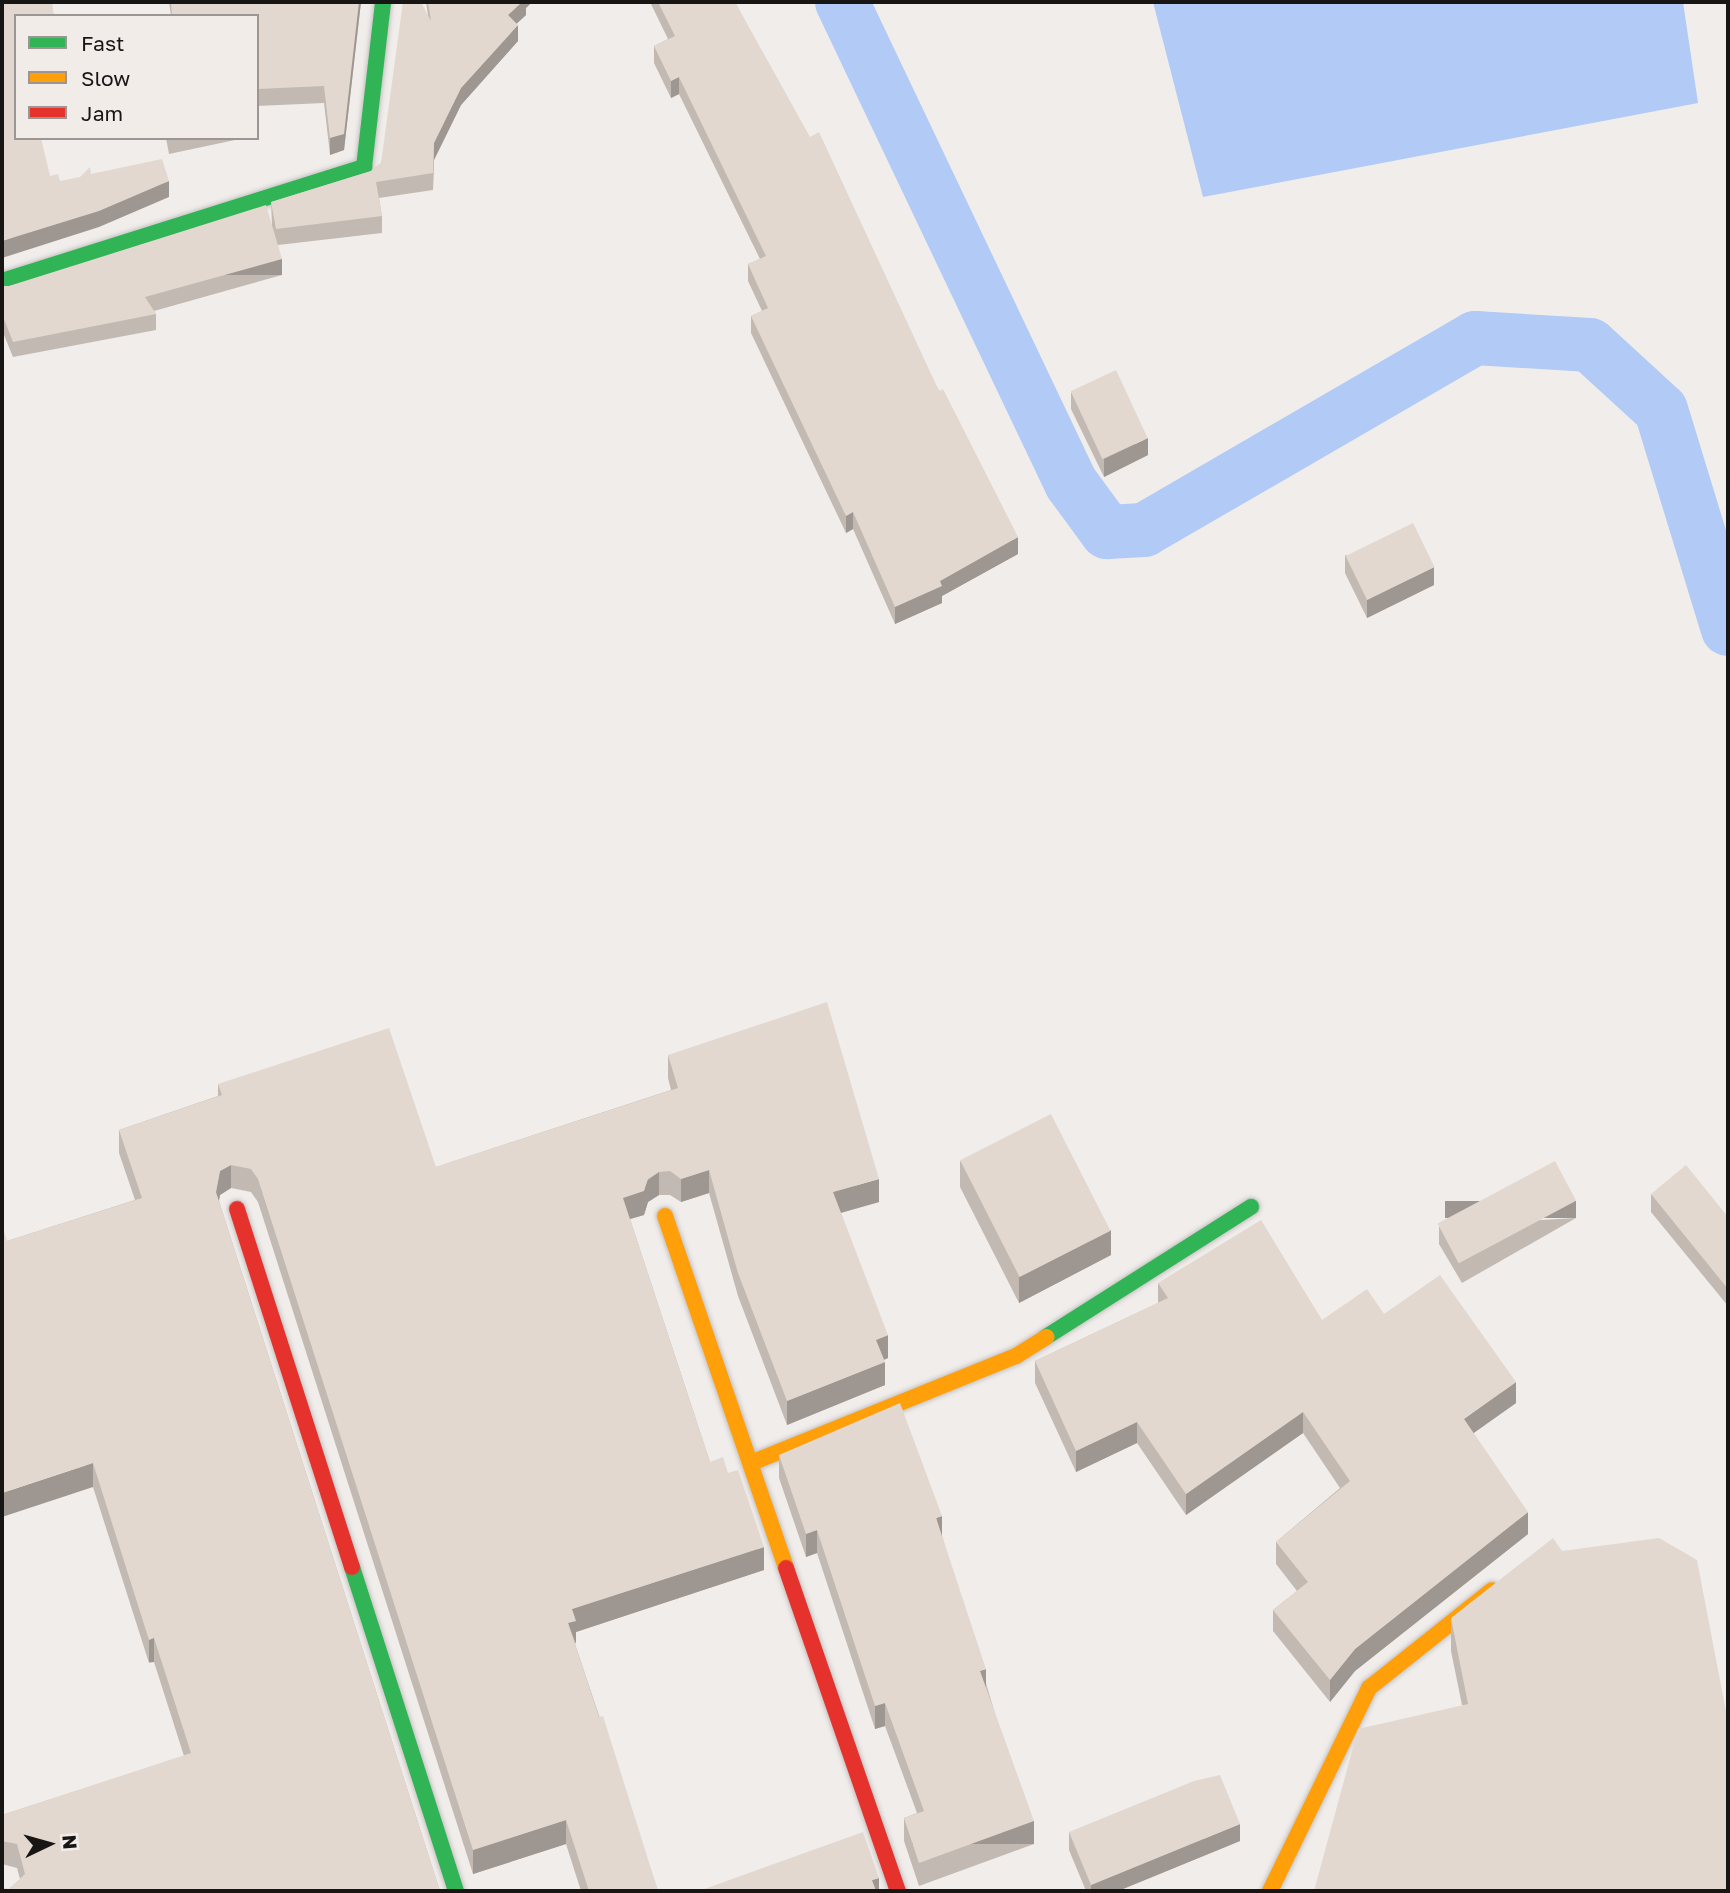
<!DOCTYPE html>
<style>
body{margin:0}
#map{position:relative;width:1730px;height:1893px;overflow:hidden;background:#f0edeb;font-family:"Golos Text",sans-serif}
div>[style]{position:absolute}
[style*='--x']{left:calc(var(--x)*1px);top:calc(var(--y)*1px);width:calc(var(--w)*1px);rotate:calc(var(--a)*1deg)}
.water>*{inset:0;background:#b1caf6}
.canal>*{height:54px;margin:-27px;padding:0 27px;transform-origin:27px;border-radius:27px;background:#b1caf6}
.roads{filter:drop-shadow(0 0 2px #c5c2c1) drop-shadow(0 0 2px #c5c2c1)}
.fast>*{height:16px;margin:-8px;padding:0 8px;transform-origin:8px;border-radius:8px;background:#30b455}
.slow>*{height:16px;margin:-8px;padding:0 8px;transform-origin:8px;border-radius:8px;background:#ff9f0a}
.jam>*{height:16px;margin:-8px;padding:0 8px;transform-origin:8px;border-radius:8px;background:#e5322d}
.wall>*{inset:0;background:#c2bab2}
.shaded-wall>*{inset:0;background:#9e9791;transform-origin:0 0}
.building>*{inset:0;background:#e2d8cf;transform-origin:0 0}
span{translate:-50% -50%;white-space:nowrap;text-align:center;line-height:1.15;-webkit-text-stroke:6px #f2ece9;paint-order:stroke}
.frame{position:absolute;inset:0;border:4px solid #181615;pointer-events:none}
.legend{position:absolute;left:14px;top:14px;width:245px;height:126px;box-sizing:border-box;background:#f2ece9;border:2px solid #9b9694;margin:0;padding:9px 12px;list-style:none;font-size:21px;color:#181615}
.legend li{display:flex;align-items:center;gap:14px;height:35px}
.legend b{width:35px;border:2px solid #9b9694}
.north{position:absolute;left:14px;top:1809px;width:70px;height:70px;-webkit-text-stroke:5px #f2ece9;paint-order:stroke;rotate:85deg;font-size:19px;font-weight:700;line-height:28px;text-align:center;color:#181615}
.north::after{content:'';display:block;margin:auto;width:24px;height:32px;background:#181615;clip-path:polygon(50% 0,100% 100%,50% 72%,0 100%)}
</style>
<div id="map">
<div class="water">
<i style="clip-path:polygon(1153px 2px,1683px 2px,1698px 103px,1203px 197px)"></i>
</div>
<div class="canal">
<i style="--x:842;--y:2;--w:533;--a:64.54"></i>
<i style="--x:1071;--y:483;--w:61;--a:53.7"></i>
<i style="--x:1107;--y:532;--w:37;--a:-3"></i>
<i style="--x:1144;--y:530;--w:383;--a:-30.1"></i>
<i style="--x:1475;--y:338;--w:115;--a:3.5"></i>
<i style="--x:1590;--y:345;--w:96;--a:42.5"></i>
<i style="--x:1661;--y:410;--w:229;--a:73"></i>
</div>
<div class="roads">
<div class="fast">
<i style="--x:2;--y:281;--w:380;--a:-17.5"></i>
<i style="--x:364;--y:167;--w:166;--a:-83.4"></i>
<i style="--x:1046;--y:1337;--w:243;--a:-32.4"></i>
<i style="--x:352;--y:1567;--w:340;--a:72.2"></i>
</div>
<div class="slow">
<i style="--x:665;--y:1216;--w:372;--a:71"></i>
<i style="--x:751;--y:1463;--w:286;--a:-22"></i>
<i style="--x:1016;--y:1356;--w:36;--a:-32"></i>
<i style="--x:1270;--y:1891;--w:226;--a:-64"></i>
<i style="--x:1369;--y:1688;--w:157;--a:-38.5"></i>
</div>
<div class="jam">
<i style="--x:237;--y:1209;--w:376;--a:72.2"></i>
<i style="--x:786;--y:1568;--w:342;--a:70.9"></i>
</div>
</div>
<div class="wall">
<i style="clip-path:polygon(169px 2px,361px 2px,344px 150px,330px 155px,324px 103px,257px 106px,257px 16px,171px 16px)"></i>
<i style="clip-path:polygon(426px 2px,532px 2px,526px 8px,526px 15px,517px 23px,518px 41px,461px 105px,434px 160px,433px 190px,379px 198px,382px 216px,382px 233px,278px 245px,282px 275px,154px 311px,156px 314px,156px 330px,13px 357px,2px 330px,2px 286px,9px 286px,272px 225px,271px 202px,371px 171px,381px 163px,428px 15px)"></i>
<i style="clip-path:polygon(650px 2px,735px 2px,939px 391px,1018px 554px,942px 596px,942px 603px,895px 624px,853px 529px,846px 533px,751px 333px,751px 316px,762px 311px,748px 281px,748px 264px,760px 259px,679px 94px,671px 98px,654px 63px,654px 46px,668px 39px)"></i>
<i style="clip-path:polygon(166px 138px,235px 138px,235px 140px,169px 154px)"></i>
<i style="clip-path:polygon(1071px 392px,1148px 455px,1104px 477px,1071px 409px)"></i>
<i style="clip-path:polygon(1345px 555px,1434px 585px,1367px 618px,1345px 573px)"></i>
<i style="clip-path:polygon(668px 1055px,879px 1202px,841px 1213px,888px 1358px,884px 1360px,885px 1385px,787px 1425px,738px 1296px,709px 1193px,681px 1202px,670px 1195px,659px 1195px,648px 1202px,644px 1215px,630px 1219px,710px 1462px,728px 1473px,764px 1570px,576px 1632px,575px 1644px,658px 1891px,581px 1891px,566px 1844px,473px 1874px,258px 1202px,251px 1192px,231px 1188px,220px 1195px,219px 1201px,440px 1891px,9px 1889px,20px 1879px,17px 1868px,2px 1864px,2px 1815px,184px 1756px,154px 1662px,149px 1663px,93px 1487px,7px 1241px,135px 1200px,119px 1153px,119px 1130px,218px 1096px,218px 1084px,436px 1167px,671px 1090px,668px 1078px)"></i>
<i style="clip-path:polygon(960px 1161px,1111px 1255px,1019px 1303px,960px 1187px)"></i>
<i style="clip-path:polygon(1651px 1194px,1728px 1217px,1728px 1306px,1651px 1212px)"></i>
<i style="clip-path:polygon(1576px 1218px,1462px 1283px,1439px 1244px,1439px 1226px)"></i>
<i style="clip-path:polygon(1158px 1283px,1322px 1320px,1384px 1314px,1516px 1403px,1473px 1433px,1528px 1534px,1355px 1671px,1330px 1702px,1273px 1631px,1273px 1610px,1297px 1591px,1276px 1564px,1276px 1542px,1340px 1488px,1303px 1433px,1186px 1515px,1137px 1443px,1076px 1472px,1035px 1383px,1035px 1361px,1158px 1303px)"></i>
<i style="clip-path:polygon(779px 1455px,942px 1536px,1034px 1844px,919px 1886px,904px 1841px,904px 1818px,917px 1813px,885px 1726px,875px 1729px,817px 1553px,806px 1557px,779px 1478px)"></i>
<i style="clip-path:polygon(1562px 1551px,1728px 1722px,1462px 1705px,1451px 1651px,1451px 1618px)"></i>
<i style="clip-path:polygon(1069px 1832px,1240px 1841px,1118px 1891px,1086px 1891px,1069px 1850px)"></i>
</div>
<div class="shaded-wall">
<i style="clip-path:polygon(359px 2px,361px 2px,344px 150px,330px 155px,330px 138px)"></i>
<i style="clip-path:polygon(522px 2px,532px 2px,526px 8px,526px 15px,508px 32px,508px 15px)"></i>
<i style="clip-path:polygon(518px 25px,518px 41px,461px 105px,434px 160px,433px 190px,434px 143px,461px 88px)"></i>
<i style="clip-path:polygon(679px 77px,679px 94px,671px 98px,671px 81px)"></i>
<i style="clip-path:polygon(169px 181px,169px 197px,99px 227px,2px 258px,2px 241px)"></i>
<i style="left:282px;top:259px;width:16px;height:142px;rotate:90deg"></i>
<i style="clip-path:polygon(1148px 438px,1148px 455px,1104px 477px,1104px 459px)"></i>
<i style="clip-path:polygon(853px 512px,853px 529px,846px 533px,846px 516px)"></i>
<i style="clip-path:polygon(1018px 537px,1018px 554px,942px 596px,942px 603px,895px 624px,895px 607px,940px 581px)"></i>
<i style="clip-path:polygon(1434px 567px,1434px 585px,1367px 618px,1367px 600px)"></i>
<i style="clip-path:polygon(231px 1165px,231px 1188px,220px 1195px,216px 1216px,216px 1192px,220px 1171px)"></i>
<i style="clip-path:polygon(709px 1170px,709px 1193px,681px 1202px,681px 1179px)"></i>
<i style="clip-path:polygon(659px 1172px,659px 1195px,648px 1202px,644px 1215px,623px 1221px,623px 1198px)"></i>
<i style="clip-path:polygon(879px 1179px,879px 1202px,833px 1215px,833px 1192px)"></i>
<i style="left:1576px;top:1201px;width:17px;height:131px;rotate:90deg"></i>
<i style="clip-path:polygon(1111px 1230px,1111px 1255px,1019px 1303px,1019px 1277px)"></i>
<i style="clip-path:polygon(888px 1335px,888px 1358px,876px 1363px,876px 1340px)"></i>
<i style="clip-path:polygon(885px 1362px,885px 1385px,787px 1425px,787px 1401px)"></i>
<i style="clip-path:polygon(1516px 1382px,1516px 1403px,1464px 1440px,1464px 1419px)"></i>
<i style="clip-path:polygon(1303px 1412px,1303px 1433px,1186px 1515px,1186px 1494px)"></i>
<i style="clip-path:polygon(1137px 1422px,1137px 1443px,1076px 1472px,1076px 1451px)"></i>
<i style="clip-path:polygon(93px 1463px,93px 1487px,2px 1517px,2px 1493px)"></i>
<i style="clip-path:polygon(1528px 1512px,1528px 1534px,1355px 1671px,1330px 1702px,1330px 1680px,1355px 1649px)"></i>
<i style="clip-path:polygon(942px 1516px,942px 1539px,936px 1518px)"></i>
<i style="clip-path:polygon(817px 1530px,817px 1553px,806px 1557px,806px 1534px)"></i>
<i style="clip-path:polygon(764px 1547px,764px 1570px,576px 1632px,576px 1644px,568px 1623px,572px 1609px)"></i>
<i style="left:154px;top:1638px;width:24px;height:5px;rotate:90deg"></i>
<i style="clip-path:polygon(986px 1669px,986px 1692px,980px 1671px)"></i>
<i style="clip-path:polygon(885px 1703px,885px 1726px,875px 1729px,875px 1706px)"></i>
<i style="clip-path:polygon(566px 1820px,566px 1844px,473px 1874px,473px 1850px)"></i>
<i style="left:1034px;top:1821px;width:23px;height:122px;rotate:90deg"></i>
<i style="clip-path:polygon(1240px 1824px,1240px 1841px,1118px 1891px,1091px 1891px,1091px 1885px)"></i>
<i style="clip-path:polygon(879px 1878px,879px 1891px,872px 1891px,872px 1880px)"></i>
</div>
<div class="building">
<i style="clip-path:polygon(2px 2px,52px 2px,54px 16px,16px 16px,16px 138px,41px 138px,50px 176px,58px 174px,60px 181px,80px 177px,90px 167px,91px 174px,162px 159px,169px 181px,99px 211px,2px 241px)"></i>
<i style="clip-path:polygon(171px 2px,359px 2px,344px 134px,330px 138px,324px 86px,257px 89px,257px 16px,172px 16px)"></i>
<i style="clip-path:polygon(403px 2px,421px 2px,431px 21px,428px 2px,522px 2px,508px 15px,518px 25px,461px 88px,434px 143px,433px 173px,376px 182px,382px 216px,276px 229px,271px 202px,371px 171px,381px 163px)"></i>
<i style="clip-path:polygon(658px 2px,735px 2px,810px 137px,819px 132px,939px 391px,943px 389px,1018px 537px,940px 581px,942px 586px,895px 607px,853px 512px,846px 516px,751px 316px,768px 308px,748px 264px,766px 256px,679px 77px,671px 81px,654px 46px,675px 36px)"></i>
<i style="clip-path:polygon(266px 205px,282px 259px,145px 297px,156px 314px,13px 342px,2px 314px,2px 286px,9px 286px)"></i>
<i style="left:1116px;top:370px;width:75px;height:50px;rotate:65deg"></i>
<i style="left:1413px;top:523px;width:49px;height:75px;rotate:64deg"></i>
<i style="clip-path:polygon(827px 1002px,879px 1179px,833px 1192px,888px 1335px,876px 1340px,885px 1362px,787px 1401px,738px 1273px,709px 1170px,681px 1179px,670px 1171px,659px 1172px,648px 1179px,644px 1191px,623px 1198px,710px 1462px,723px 1457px,728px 1473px,738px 1470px,764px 1547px,572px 1609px,576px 1621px,568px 1623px,599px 1717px,603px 1716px,658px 1891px,589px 1891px,566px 1820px,473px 1850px,258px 1179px,251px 1169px,231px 1165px,220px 1171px,216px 1192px,440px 1891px,2px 1891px,2px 1887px,9px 1889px,25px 1874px,17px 1844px,2px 1841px,2px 1815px,191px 1753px,154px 1638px,149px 1640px,93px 1463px,2px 1493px,2px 1225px,7px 1241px,142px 1198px,119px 1130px,222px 1095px,218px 1084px,389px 1028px,436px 1167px,678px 1088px,668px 1055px)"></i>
<i style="left:1051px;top:1114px;width:131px;height:102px;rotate:63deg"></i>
<i style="left:1555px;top:1161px;width:45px;height:133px;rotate:62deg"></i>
<i style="clip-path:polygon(1686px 1165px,1728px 1217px,1728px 1289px,1651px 1194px)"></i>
<i style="clip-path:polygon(1261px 1220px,1322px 1320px,1367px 1289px,1384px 1314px,1440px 1275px,1516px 1382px,1464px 1419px,1528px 1512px,1355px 1649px,1330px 1680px,1273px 1610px,1308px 1582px,1276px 1542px,1350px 1481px,1303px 1412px,1186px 1494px,1137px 1422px,1076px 1451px,1035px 1361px,1168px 1298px,1158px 1283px)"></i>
<i style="clip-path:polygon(900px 1403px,942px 1516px,936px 1518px,986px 1669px,980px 1671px,1034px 1821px,919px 1863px,904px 1818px,924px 1811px,885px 1703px,875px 1706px,817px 1530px,806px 1534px,779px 1455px)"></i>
<i style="clip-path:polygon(1553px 1538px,1562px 1551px,1659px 1538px,1697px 1560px,1728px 1722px,1728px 1891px,1314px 1891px,1358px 1729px,1468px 1704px,1451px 1618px)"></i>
<i style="clip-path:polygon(1220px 1775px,1240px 1824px,1091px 1885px,1069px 1832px,1194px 1781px)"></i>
<i style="clip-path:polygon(863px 1832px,879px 1878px,872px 1880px,876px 1891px,699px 1891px)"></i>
</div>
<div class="frame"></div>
<ul class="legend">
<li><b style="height:9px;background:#30b455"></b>Fast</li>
<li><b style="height:9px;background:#ff9f0a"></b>Slow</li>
<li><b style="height:9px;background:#e5322d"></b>Jam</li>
</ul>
<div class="north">N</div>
</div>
